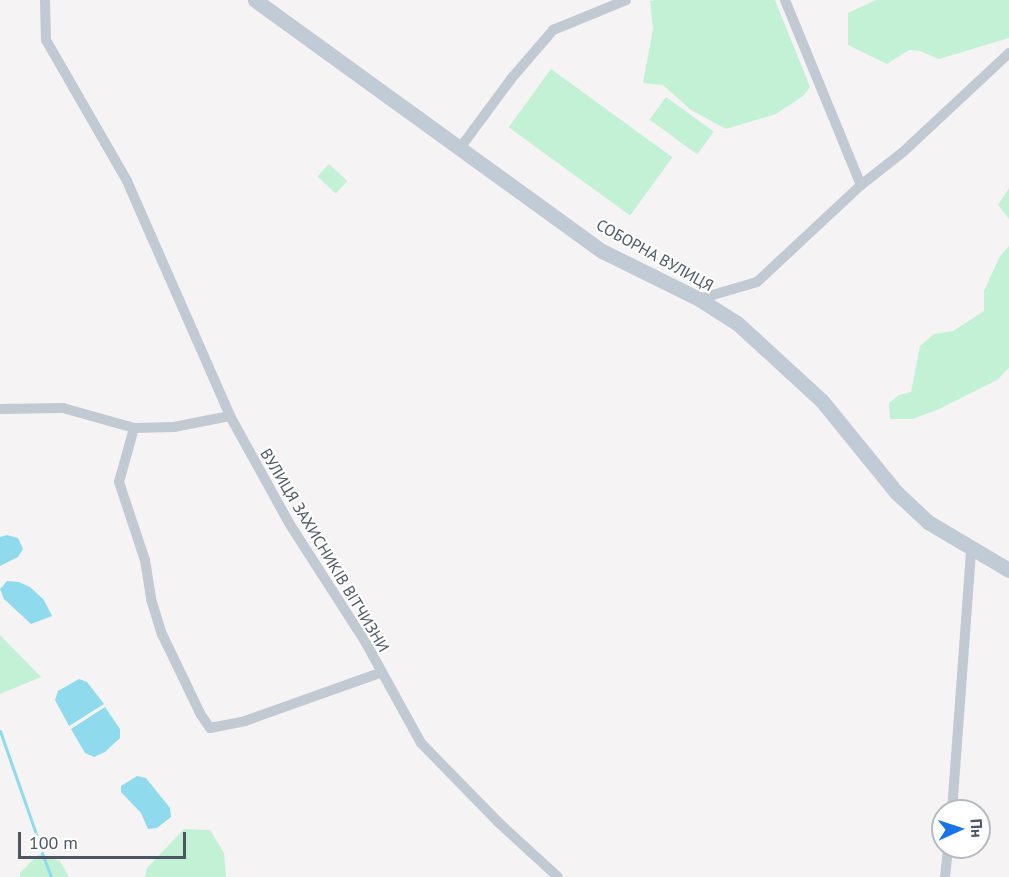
<!DOCTYPE html>
<meta charset="utf-8">
<style>
body{margin:0}
#map{position:relative;width:1009px;height:877px;overflow:hidden;background:#f5f3f3;font-family:"PT Sans",sans-serif}
div>[style]{position:absolute}
[style*='--x']{left:calc(var(--x)*1px);top:calc(var(--y)*1px);width:calc(var(--w)*1px);rotate:calc(var(--a)*1deg)}
.green>*{inset:0;background:#c3f1d5;transform-origin:0 0}
.water>*{inset:0;background:#90daee}
.stream>*{height:3px;margin:-1.5px;padding:0 1.5px;transform-origin:1.5px;border-radius:1.5px;background:#90daee}
.street>*{height:10px;margin:-5px;padding:0 5px;transform-origin:5px;border-radius:5px;background:#c1cad2}
.secondary>*{height:15px;margin:-7.5px;padding:0 7.5px;transform-origin:7.5px;border-radius:7.5px;background:#c1cbd6}
span{translate:-50% -50%;white-space:nowrap;text-align:center;line-height:1.15;-webkit-text-stroke:4.5px #fff;paint-order:stroke}
.street-label{font-size:16px;color:#4a5661}
.north{position:absolute;left:931px;top:799px;width:60px;height:60px;box-sizing:border-box;background:#fff;border:2px solid #b7bbc0;border-radius:50%;rotate:87deg;font-size:16px;font-weight:700;line-height:24px;text-align:center;color:#4a5661}
.north::after{content:'';display:block;margin:auto;width:21px;height:27px;background:#1a73e8;clip-path:polygon(50% 0,100% 100%,50% 72%,0 100%)}
.scale{position:absolute;left:18px;top:832px;width:168px;height:27px;box-sizing:border-box;border:3px solid #4a5661;border-top:0;padding-left:8px;font-size:18px;line-height:21px;white-space:nowrap;color:#4a5661;-webkit-text-stroke:4px #fff;paint-order:stroke}
</style>
<div id="map">
<div class="green">
<i style="clip-path:polygon(655px 0,775px 0,810px 87px,803px 96px,776px 114px,726px 129px,691px 110px,663px 85px,643px 83px,653px 29px,650px 1px)"></i>
<i style="clip-path:polygon(876px 0,1009px 0,1009px 38px,939px 59px,920px 51px,909px 50px,887px 64px,848px 45px,848px 13px)"></i>
<i style="left:551px;top:69px;width:150px;height:72px;rotate:36deg"></i>
<i style="left:666px;top:97px;width:59px;height:28px;rotate:36deg"></i>
<i style="left:329px;top:164px;width:25px;height:17px;rotate:43deg"></i>
<i style="clip-path:polygon(1009px 188px,1009px 219px,998px 205px)"></i>
<i style="clip-path:polygon(1009px 246px,1009px 368px,997px 380px,939px 409px,913px 419px,890px 419px,889px 403px,899px 395px,911px 392px,920px 346px,934px 334px,953px 331px,984px 311px,984px 291px,1000px 256px)"></i>
<i style="clip-path:polygon(0 635px,41px 677px,0 694px)"></i>
<i style="clip-path:polygon(184px 829px,210px 830px,224px 853px,226px 877px,145px 877px,147px 868px)"></i>
<i style="clip-path:polygon(39px 854px,60px 861px,69px 877px,20px 877px,20px 873px)"></i>
</div>
<div class="water">
<i style="clip-path:polygon(7px 535px,18px 538px,23px 549px,18px 557px,0 566px,0 537px)"></i>
<i style="clip-path:polygon(7px 581px,19px 582px,30px 587px,44px 600px,52px 616px,31px 624px,4px 599px,0 589px)"></i>
<i style="clip-path:polygon(79px 679px,87px 682px,104px 704px,69px 726px,55px 700px,58px 691px)"></i>
<i style="clip-path:polygon(105px 707px,120px 729px,120px 738px,105px 752px,94px 757px,85px 753px,71px 729px)"></i>
<i style="clip-path:polygon(137px 776px,146px 778px,170px 808px,171px 817px,157px 828px,148px 829px,141px 813px,121px 792px,121px 786px)"></i>
</div>
<div class="stream">
<i style="--x:0;--y:731;--w:109;--a:70.7"></i>
<i style="--x:42;--y:853;--w:26;--a:69"></i>
</div>
<div class="street">
<i style="--x:45;--y:0;--w:40;--a:88.6"></i>
<i style="--x:46;--y:40;--w:163;--a:60.1"></i>
<i style="--x:127;--y:181;--w:257;--a:66.3"></i>
<i style="--x:230;--y:416;--w:122;--a:61.1"></i>
<i style="--x:289;--y:523;--w:143;--a:57.3"></i>
<i style="--x:366;--y:643;--w:114;--a:61.2"></i>
<i style="--x:421;--y:743;--w:110;--a:45.7"></i>
<i style="--x:498;--y:822;--w:81;--a:42.5"></i>
<i style="--x:785;--y:0;--w:200;--a:67.7"></i>
<i style="--x:460;--y:148;--w:86;--a:-53.5"></i>
<i style="--x:511;--y:79;--w:65;--a:-49.4"></i>
<i style="--x:553;--y:30;--w:79;--a:-22.3"></i>
<i style="--x:699;--y:299;--w:60;--a:-16.3"></i>
<i style="--x:757;--y:282;--w:142;--a:-43"></i>
<i style="--x:861;--y:185;--w:53;--a:-38.2"></i>
<i style="--x:903;--y:152;--w:145;--a:-43"></i>
<i style="--x:0;--y:409;--w:63;--a:-0.9"></i>
<i style="--x:63;--y:408;--w:74;--a:15.7"></i>
<i style="--x:134;--y:428;--w:40;--a:-1.4"></i>
<i style="--x:174;--y:427;--w:57;--a:-11.1"></i>
<i style="--x:134;--y:428;--w:56;--a:105.5"></i>
<i style="--x:119;--y:482;--w:82;--a:71.6"></i>
<i style="--x:145;--y:560;--w:39;--a:81"></i>
<i style="--x:151;--y:599;--w:37;--a:73"></i>
<i style="--x:162;--y:634;--w:90;--a:64.3"></i>
<i style="--x:201;--y:715;--w:16;--a:55"></i>
<i style="--x:210;--y:728;--w:36;--a:-11"></i>
<i style="--x:245;--y:721;--w:143;--a:-19.6"></i>
<i style="--x:952;--y:811;--w:262;--a:-85.8"></i>
<i style="--x:945;--y:877;--w:30;--a:-84"></i>
</div>
<div class="secondary">
<i style="--x:255;--y:0;--w:428;--a:35.9"></i>
<i style="--x:602;--y:251;--w:108;--a:26.3"></i>
<i style="--x:699;--y:299;--w:45;--a:32.3"></i>
<i style="--x:737;--y:323;--w:115;--a:42.5"></i>
<i style="--x:822;--y:401;--w:117;--a:50.9"></i>
<i style="--x:896;--y:492;--w:44;--a:43.2"></i>
<i style="--x:928;--y:522;--w:94;--a:30.7"></i>
</div>
<div class="street-label">
<span style="left:655px;top:255px;rotate:29deg">СОБОРНА ВУЛИЦЯ</span>
<span style="left:325px;top:550px;rotate:59deg">ВУЛИЦЯ ЗАХИСНИКІВ ВІТЧИЗНИ</span>
</div>
<div class="north">Пн</div>
<div class="scale">100 m</div>
</div>
